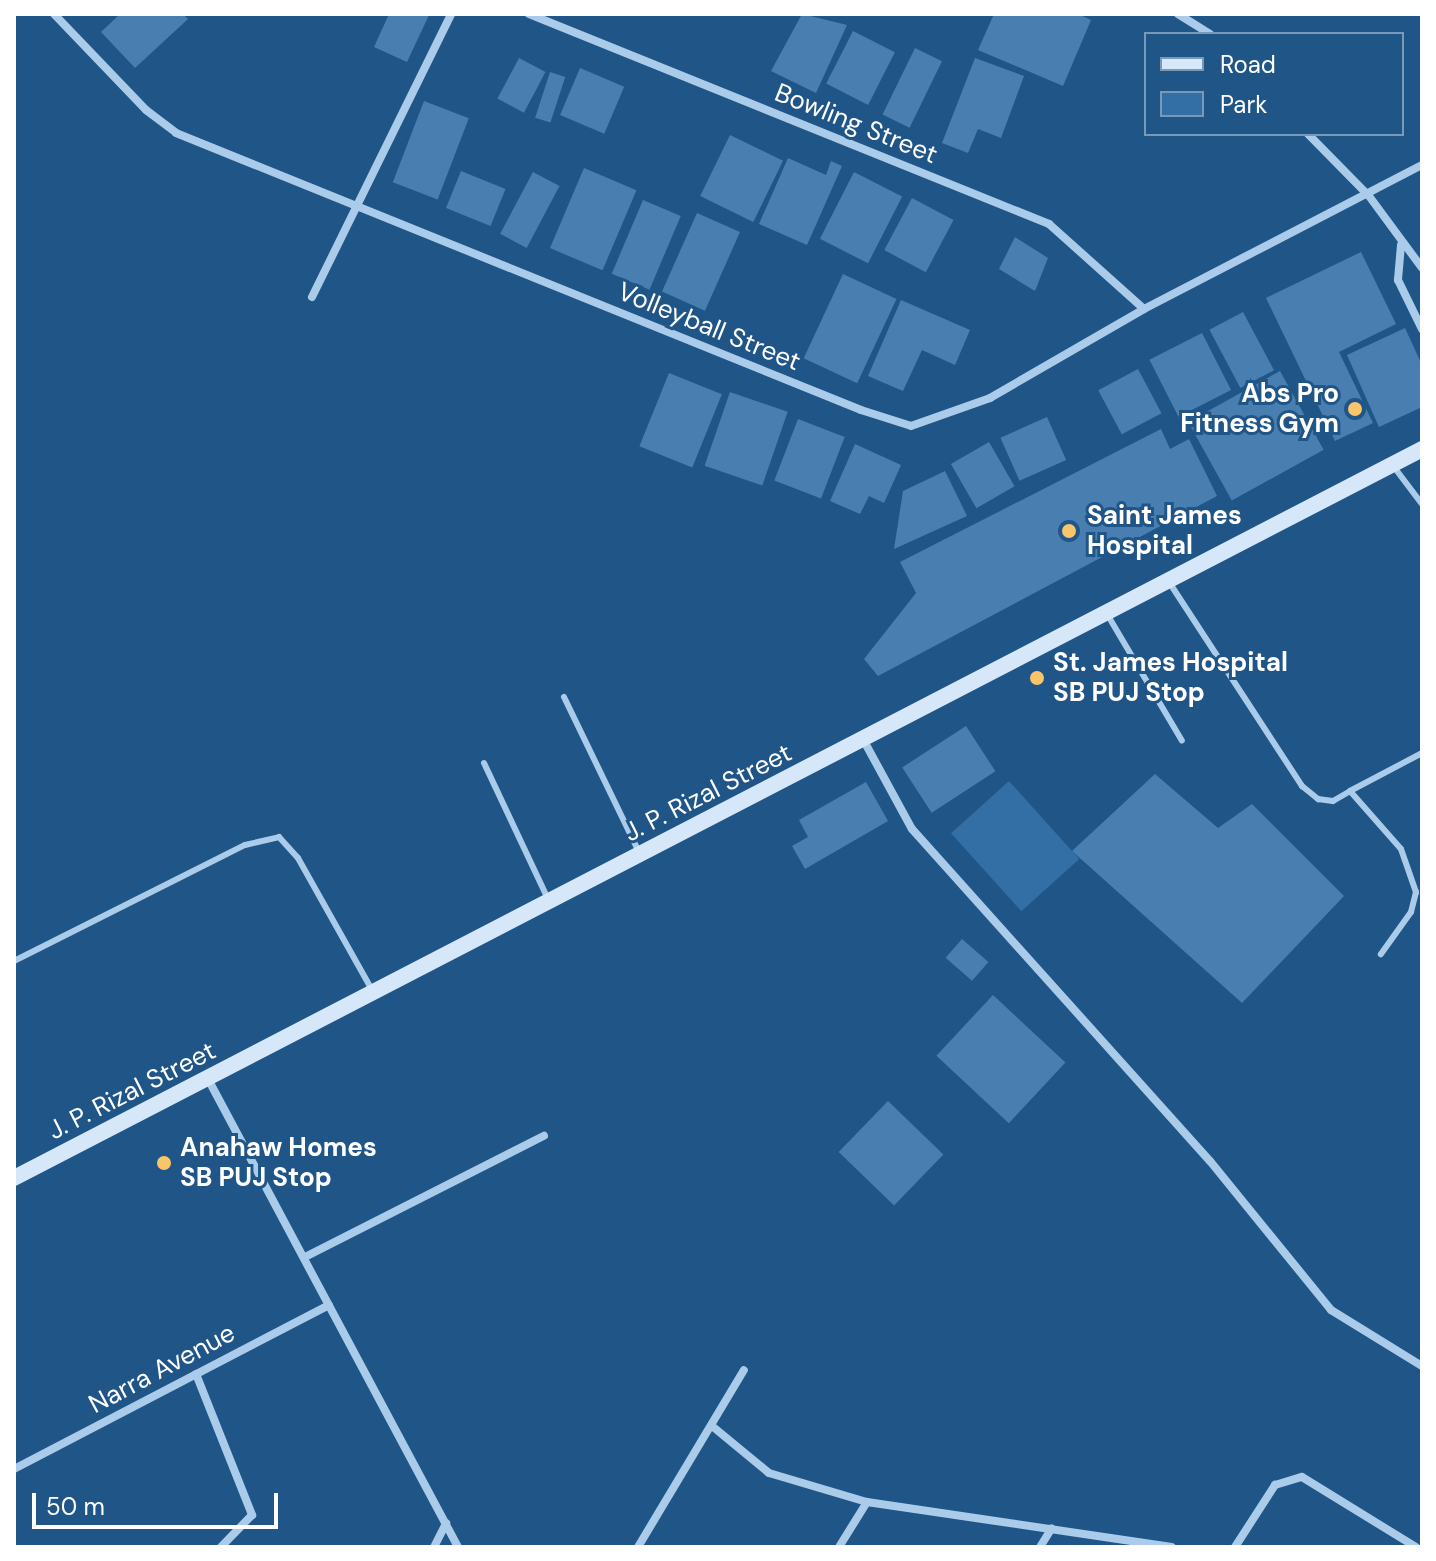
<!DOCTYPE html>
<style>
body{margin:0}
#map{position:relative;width:1436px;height:1561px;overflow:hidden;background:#205588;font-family:"DM Sans",sans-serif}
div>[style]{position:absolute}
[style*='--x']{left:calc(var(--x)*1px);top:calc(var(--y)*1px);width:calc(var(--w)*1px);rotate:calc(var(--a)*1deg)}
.green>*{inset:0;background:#336fa5;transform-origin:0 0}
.building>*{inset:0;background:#487fb0;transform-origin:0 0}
.lane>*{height:6px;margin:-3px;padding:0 3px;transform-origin:3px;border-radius:3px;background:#aaccea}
.street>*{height:8px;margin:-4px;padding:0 4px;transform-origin:4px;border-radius:4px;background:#aaccea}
.secondary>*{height:16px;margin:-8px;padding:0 8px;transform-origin:8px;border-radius:8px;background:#d5e7f8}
.dots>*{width:22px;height:22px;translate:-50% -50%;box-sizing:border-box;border:4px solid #205588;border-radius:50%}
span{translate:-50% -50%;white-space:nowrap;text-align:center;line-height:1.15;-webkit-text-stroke:6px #205588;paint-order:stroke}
.street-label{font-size:26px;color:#fff}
.poi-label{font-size:26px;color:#fff;font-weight:700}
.right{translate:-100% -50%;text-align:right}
.left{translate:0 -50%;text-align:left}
.frame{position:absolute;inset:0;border:16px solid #fff;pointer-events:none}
.legend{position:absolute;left:1144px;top:32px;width:260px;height:104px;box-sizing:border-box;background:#205588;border:2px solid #7999b8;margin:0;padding:10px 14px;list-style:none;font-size:24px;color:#fff}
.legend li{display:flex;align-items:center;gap:16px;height:40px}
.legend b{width:40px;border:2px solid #7999b8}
.scale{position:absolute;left:32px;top:1493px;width:246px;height:36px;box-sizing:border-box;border:4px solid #fff;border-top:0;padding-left:10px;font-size:24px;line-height:28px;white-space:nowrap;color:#fff;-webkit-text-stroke:6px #205588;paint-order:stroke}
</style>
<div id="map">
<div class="green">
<i style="left:1009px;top:781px;width:105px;height:78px;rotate:48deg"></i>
</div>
<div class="building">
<i style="clip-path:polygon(120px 14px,183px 14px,188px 19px,135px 68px,101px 32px)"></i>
<i style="clip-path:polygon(389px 14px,429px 15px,407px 62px,374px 47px)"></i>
<i style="clip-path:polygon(802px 14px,847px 25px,816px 93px,771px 71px)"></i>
<i style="clip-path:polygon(994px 14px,1078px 14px,1091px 20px,1063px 86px,978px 50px)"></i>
<i style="left:853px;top:31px;width:47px;height:59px;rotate:27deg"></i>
<i style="left:915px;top:48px;width:30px;height:74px;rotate:26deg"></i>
<i style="left:519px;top:58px;width:30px;height:46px;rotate:28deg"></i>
<i style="clip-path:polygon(975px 58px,1024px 76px,1001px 138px,978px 129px,968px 153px,942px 143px)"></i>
<i style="left:580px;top:68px;width:48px;height:51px;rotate:23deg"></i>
<i style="left:550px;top:72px;width:16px;height:48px;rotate:18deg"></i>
<i style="left:424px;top:101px;width:48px;height:87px;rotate:21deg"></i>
<i style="left:730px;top:135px;width:59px;height:68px;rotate:26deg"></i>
<i style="clip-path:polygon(788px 158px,826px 175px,831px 161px,842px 166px,807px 245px,759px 224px)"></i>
<i style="left:584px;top:168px;width:57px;height:87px;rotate:23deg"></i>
<i style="left:461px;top:171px;width:48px;height:40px;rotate:22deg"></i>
<i style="left:533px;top:172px;width:30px;height:70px;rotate:28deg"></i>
<i style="left:854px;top:172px;width:54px;height:75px;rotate:27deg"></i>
<i style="left:912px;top:198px;width:47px;height:59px;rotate:28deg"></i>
<i style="left:643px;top:200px;width:41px;height:80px;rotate:23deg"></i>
<i style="left:697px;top:213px;width:47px;height:86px;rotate:24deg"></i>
<i style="clip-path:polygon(1015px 237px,1048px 258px,1035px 291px,999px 269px)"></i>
<i style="clip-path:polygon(1361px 252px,1396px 324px,1339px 352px,1373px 423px,1335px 441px,1266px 298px)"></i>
<i style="left:843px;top:274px;width:59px;height:93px;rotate:25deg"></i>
<i style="clip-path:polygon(901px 300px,970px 330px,955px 365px,922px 350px,903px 391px,868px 376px)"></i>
<i style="left:1243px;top:312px;width:66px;height:38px;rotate:62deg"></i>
<i style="clip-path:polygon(1405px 328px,1422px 365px,1422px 407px,1379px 427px,1347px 355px)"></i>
<i style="left:1202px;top:333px;width:64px;height:59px;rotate:63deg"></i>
<i style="left:1138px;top:369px;width:50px;height:45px;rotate:62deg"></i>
<i style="left:1280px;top:371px;width:90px;height:105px;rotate:61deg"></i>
<i style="left:669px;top:373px;width:57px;height:79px;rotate:22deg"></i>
<i style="left:730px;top:392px;width:61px;height:78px;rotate:19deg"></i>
<i style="left:1047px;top:417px;width:47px;height:51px;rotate:66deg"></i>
<i style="left:798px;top:419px;width:50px;height:66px;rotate:21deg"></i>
<i style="clip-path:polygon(1161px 429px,1170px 449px,1189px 439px,1217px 496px,878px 676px,864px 659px,916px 593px,900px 562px)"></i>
<i style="left:989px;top:442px;width:51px;height:44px;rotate:60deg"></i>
<i style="clip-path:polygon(855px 444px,901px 465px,884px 503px,869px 496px,860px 514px,830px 501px)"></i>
<i style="clip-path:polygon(945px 471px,967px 516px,894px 549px,903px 491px)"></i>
<i style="left:966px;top:726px;width:54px;height:76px;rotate:57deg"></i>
<i style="clip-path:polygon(1155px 774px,1218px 828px,1252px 804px,1344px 896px,1242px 1003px,1072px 851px)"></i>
<i style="clip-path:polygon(866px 782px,888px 821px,805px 869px,792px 846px,808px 837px,799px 820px)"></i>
<i style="left:962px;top:939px;width:35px;height:25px;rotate:41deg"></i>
<i style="left:993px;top:995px;width:99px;height:83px;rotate:43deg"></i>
<i style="left:888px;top:1101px;width:77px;height:71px;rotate:44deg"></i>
</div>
<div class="lane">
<i style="--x:1394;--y:467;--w:46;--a:52.9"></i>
<i style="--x:1169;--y:582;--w:244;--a:56.9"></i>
<i style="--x:1302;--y:786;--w:21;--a:39"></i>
<i style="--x:1318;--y:799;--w:15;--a:8"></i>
<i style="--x:1333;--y:801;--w:20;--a:-30"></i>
<i style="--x:1350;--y:791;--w:77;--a:48.7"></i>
<i style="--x:1401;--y:849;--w:46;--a:70.8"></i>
<i style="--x:1416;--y:892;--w:21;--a:104"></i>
<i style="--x:1411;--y:912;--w:52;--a:125.5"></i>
<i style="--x:1107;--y:614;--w:147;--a:59.4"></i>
<i style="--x:564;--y:697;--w:174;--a:64.2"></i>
<i style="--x:484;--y:763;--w:150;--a:64.8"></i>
<i style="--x:1350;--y:791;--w:81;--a:-27.8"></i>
<i style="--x:14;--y:961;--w:258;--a:-26.7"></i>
<i style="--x:245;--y:845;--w:35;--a:-13"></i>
<i style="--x:279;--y:837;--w:28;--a:48"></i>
<i style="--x:298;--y:858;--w:151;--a:60.7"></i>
</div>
<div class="street">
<i style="--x:54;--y:14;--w:133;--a:46.2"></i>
<i style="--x:146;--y:110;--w:38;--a:37"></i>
<i style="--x:176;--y:133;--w:739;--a:22.02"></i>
<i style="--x:861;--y:410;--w:52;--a:17.7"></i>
<i style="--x:911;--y:426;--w:84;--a:-19.5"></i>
<i style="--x:990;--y:398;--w:178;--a:-30"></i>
<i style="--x:1144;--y:309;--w:313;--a:-27.4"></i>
<i style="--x:529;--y:14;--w:561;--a:21.99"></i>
<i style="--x:1049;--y:224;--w:127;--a:41.8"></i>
<i style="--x:1178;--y:14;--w:38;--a:32"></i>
<i style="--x:1308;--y:134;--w:87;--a:45.5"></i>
<i style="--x:1369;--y:196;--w:89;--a:53.6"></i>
<i style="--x:1401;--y:245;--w:35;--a:95"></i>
<i style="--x:1398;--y:280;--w:55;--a:63.9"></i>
<i style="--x:312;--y:297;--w:315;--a:-63.8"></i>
<i style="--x:864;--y:741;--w:100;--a:61.4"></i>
<i style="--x:912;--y:829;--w:446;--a:48.1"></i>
<i style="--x:1210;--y:1161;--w:192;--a:50.9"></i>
<i style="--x:1331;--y:1310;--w:107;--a:31.6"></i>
<i style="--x:208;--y:1079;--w:531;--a:61.89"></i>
<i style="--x:305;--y:1257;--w:268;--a:-26.9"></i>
<i style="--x:196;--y:1374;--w:152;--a:68.3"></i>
<i style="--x:252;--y:1515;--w:45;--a:134.1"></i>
<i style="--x:712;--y:1426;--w:74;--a:39.5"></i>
<i style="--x:769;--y:1473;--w:102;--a:16.5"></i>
<i style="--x:867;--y:1502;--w:308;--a:8.4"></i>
<i style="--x:14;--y:1469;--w:355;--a:-27.5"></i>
<i style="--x:434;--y:1547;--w:27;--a:-63"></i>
<i style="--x:638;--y:1547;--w:206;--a:-59.1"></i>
<i style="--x:839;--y:1547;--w:53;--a:-58.1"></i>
<i style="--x:1040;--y:1547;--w:22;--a:-58"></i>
<i style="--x:1235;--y:1547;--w:74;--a:-57.2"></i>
<i style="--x:1275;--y:1485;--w:28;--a:-17"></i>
<i style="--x:1302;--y:1477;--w:134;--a:31.6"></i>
</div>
<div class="secondary">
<i style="--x:14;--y:1178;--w:1586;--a:-27.37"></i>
</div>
<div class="dots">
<i style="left:1355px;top:409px;background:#f8c56a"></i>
<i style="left:1069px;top:531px;background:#f8c56a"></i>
<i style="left:1037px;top:678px;background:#f8c56a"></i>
<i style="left:164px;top:1163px;background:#f8c56a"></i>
</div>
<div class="street-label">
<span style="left:856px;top:124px;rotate:22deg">Bowling Street</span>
<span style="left:709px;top:327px;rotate:22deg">Volleyball Street</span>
<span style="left:708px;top:793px;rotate:-27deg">J. P. Rizal Street</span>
<span style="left:132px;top:1091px;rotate:-27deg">J. P. Rizal Street</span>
<span style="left:162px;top:1369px;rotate:-28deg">Narra Avenue</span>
</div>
<div class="poi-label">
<span class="right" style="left:1339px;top:409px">Abs Pro<br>Fitness Gym</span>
<span class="left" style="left:1087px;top:531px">Saint James<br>Hospital</span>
<span class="left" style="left:1053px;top:678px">St. James Hospital<br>SB PUJ Stop</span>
<span class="left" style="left:180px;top:1163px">Anahaw Homes<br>SB PUJ Stop</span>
</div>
<div class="frame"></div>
<ul class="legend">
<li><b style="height:10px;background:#d5e7f8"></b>Road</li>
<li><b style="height:22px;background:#336fa5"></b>Park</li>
</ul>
<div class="scale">50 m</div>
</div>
